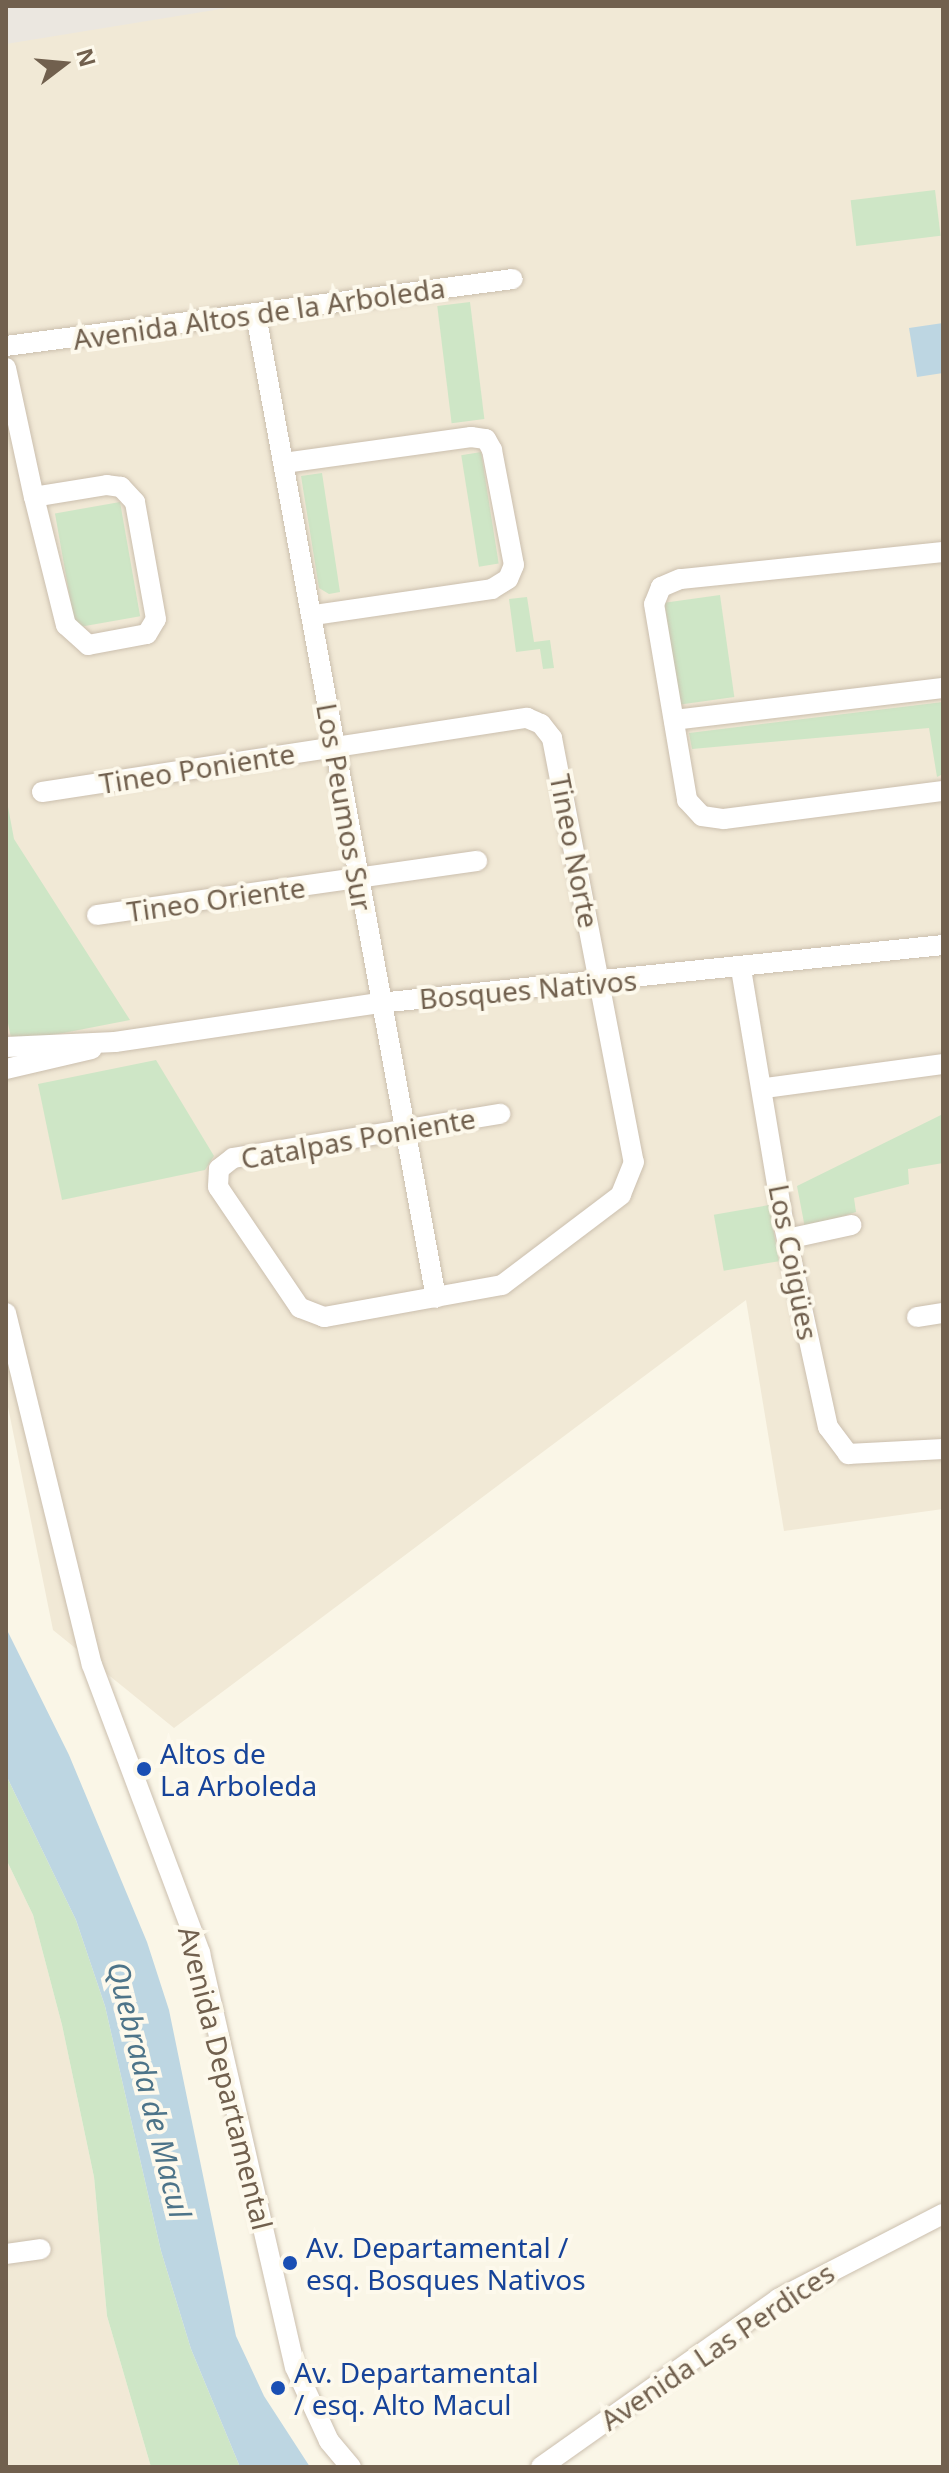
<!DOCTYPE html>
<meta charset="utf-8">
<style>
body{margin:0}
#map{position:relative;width:949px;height:2473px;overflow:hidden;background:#faf6e7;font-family:"Noto Sans",sans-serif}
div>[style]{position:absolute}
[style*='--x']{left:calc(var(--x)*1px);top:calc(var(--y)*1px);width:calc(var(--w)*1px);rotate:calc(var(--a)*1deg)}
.residential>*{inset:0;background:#f1e9d6}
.industrial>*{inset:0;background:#ebe7e0}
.green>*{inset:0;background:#cee6c6;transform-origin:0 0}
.water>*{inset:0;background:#bdd6e2}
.roads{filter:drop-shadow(0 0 2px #cbbfae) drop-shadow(0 0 2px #cbbfae)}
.minor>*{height:20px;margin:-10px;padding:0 10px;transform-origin:10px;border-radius:10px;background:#fff}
.dots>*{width:22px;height:22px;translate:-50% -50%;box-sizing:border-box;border:4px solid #fdf9ec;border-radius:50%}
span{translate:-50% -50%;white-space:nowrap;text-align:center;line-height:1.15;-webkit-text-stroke:8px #fdf9ec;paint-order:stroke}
.street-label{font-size:28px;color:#71604e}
.transit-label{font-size:28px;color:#164399}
.left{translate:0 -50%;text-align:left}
.water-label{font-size:30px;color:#4d7489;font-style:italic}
.frame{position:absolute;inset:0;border:8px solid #71604e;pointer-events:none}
.north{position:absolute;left:24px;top:24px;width:80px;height:80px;-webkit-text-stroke:6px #fdf9ec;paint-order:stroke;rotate:74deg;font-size:22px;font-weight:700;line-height:32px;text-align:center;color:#71604e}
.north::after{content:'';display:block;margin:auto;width:28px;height:36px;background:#71604e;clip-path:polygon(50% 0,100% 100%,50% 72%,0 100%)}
</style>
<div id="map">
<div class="residential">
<i style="clip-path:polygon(6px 6px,943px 6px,943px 1509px,784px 1531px,746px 1300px,174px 1728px,53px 1630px,6px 1397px)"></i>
<i style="clip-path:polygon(6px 1859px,33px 1915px,62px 2025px,94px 2177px,107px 2316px,151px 2467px,6px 2467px)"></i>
</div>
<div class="industrial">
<i style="clip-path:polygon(6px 6px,239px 6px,6px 44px)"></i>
</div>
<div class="green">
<i style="left:935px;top:190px;width:46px;height:85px;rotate:83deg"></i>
<i style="left:470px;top:302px;width:118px;height:33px;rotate:83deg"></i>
<i style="left:481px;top:452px;width:113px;height:20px;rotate:81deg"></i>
<i style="clip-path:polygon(322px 473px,340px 592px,329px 594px,319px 588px,301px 476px)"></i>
<i style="left:120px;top:502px;width:116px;height:66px;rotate:80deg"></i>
<i style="left:720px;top:595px;width:103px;height:56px;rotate:82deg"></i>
<i style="clip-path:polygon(527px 597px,534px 642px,550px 640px,554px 668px,543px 669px,540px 649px,516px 652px,509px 599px)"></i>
<i style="clip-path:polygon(943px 702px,943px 774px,937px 777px,929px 728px,692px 749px,689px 733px)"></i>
<i style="clip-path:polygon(6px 796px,14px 839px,130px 1020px,12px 1043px,6px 1013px)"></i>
<i style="clip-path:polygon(156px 1060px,214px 1156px,205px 1170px,62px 1200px,38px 1084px)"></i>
<i style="clip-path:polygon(943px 1114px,943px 1163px,908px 1169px,909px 1184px,854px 1198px,856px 1212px,805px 1228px,797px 1186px)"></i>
<i style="left:769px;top:1205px;width:57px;height:56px;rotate:80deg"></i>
<i style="clip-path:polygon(6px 1775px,76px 1920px,105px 2006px,161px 2251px,191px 2349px,240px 2467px,151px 2467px,107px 2316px,94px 2177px,62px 2025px,33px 1915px,6px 1859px)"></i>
</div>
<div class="water">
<i style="clip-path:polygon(943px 323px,943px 373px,917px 377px,909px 328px)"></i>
<i style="clip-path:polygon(6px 1628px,69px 1755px,147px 1942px,169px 2010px,236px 2336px,264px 2396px,310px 2467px,240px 2467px,191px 2349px,161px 2251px,105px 2006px,76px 1920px,6px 1775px)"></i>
</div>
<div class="roads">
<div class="minor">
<i style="--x:256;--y:315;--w:999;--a:79.62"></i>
<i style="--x:6;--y:346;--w:511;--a:-7.53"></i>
<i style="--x:6;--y:368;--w:132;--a:77.8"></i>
<i style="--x:34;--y:497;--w:132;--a:76"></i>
<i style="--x:66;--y:625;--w:30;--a:42"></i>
<i style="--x:88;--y:645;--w:60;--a:-10.6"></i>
<i style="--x:147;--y:634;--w:17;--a:-59"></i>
<i style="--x:156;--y:619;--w:119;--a:-100.2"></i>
<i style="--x:135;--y:502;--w:21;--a:-133"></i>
<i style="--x:121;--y:487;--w:14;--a:-172"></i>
<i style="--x:107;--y:485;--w:74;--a:170.7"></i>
<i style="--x:284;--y:463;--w:189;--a:-7.9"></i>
<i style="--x:471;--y:437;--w:15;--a:8"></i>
<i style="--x:486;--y:439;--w:13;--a:61"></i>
<i style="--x:492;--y:450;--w:117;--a:79.2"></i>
<i style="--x:514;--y:565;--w:15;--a:113"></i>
<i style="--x:508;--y:579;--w:19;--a:148"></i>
<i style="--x:492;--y:589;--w:181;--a:171.7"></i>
<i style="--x:943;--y:552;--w:264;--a:174.1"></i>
<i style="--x:680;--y:579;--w:21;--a:157"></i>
<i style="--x:661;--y:587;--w:18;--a:112"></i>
<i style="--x:654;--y:604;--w:199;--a:80.4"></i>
<i style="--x:687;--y:800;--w:22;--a:47"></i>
<i style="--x:702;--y:816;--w:22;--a:8"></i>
<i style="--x:724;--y:819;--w:221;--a:-7.3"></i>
<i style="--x:674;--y:720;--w:271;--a:-6.8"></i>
<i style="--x:42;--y:792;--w:491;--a:-8.7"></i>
<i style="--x:527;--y:718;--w:15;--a:23"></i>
<i style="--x:541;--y:724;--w:18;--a:52"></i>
<i style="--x:552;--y:738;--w:432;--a:79.1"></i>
<i style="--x:634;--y:1162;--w:35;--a:112"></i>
<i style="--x:621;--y:1195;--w:149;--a:142.9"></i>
<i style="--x:502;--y:1285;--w:181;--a:169.8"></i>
<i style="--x:324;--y:1317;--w:26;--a:-159"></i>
<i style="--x:300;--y:1308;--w:146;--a:-124.1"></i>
<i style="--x:218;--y:1187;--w:18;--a:-87"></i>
<i style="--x:219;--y:1169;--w:18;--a:-38"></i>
<i style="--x:233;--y:1158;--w:271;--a:-9.4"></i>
<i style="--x:97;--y:915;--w:384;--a:-8.1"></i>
<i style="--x:741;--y:969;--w:255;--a:80.5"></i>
<i style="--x:783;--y:1221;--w:211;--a:77.7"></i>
<i style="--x:828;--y:1427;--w:34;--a:53"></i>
<i style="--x:848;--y:1454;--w:95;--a:-3"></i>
<i style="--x:6;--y:1047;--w:109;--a:-2.6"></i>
<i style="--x:115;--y:1042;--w:267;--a:-8.4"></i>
<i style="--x:379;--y:1003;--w:567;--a:-5.87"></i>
<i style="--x:6;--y:1069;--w:88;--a:-13.1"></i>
<i style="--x:765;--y:1088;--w:180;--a:-7.7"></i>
<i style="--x:787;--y:1239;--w:66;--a:-12.3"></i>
<i style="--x:6;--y:1313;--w:362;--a:76.3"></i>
<i style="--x:92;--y:1665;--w:308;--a:69.4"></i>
<i style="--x:200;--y:1953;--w:425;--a:77.1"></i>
<i style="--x:295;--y:2367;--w:81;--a:65.3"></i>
<i style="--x:329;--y:2441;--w:34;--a:50"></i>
<i style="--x:917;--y:1317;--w:26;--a:-9"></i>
<i style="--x:6;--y:2254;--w:35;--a:-8"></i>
<i style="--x:541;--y:2467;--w:291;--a:-35.3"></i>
<i style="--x:778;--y:2299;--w:186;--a:-27.3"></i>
</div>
</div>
<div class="dots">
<i style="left:144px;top:1769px;background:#1a4fb4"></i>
<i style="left:290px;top:2263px;background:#1a4fb4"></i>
<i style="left:278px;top:2388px;background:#1a4fb4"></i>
</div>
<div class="street-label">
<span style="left:259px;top:313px;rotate:-8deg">Avenida Altos de la Arboleda</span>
<span style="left:197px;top:768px;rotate:-9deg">Tineo Poniente</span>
<span style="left:345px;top:807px;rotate:80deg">Los Peumos Sur</span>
<span style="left:575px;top:851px;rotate:79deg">Tineo Norte</span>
<span style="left:216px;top:899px;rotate:-8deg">Tineo Oriente</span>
<span style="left:528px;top:989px;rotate:-5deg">Bosques Nativos</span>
<span style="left:358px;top:1138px;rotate:-10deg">Catalpas Poniente</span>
<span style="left:794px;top:1262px;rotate:79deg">Los Coigües</span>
<span style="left:226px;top:2078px;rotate:76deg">Avenida Departamental</span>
<span style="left:717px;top:2346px;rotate:-34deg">Avenida Las Perdices</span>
</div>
<div class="transit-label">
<span class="left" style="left:160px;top:1769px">Altos de<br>La Arboleda</span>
<span class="left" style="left:306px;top:2263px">Av. Departamental /<br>esq. Bosques Nativos</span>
<span class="left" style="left:294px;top:2388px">Av. Departamental<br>/ esq. Alto Macul</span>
</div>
<div class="water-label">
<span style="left:149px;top:2090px;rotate:76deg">Quebrada de Macul</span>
</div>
<div class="frame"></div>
<div class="north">N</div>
</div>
